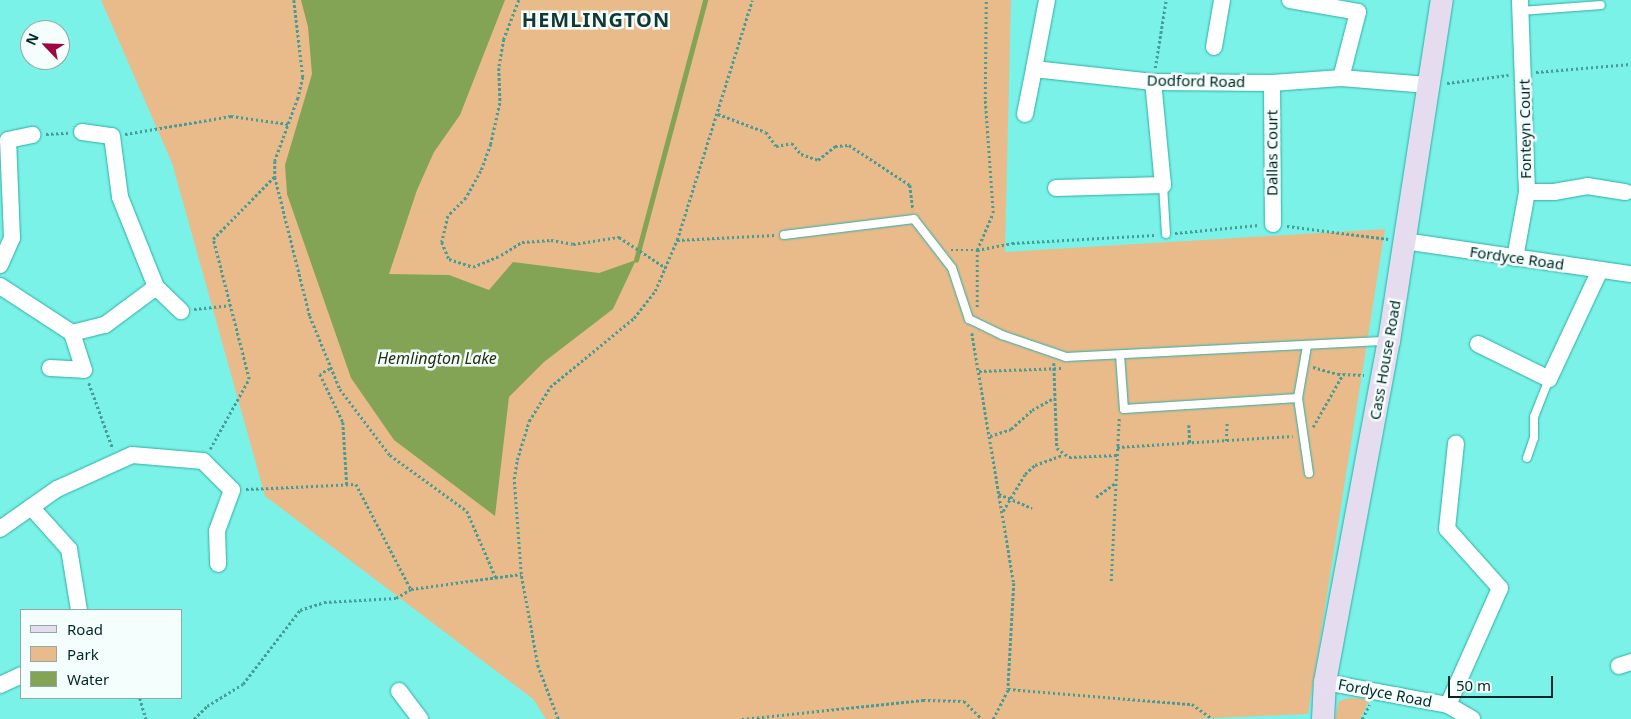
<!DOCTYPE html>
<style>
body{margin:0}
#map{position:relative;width:1631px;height:719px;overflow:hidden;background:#7bf2e7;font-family:"Noto Sans",sans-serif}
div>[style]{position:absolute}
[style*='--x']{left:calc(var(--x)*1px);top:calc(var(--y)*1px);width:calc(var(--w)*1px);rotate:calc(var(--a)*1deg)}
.green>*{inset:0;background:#e9bb8b}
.water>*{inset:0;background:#83a455}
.stream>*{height:4.5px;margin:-2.25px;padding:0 2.25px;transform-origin:2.25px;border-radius:2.25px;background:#83a455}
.path>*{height:2.5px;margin-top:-1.25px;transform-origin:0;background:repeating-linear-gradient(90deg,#479c95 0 2.5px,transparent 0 5px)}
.roads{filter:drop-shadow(0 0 1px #2eafa6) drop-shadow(0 0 1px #2eafa6)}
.lane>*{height:8px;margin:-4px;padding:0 4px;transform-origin:4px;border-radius:4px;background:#fff}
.street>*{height:16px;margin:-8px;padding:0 8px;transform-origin:8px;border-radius:8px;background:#fff}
.secondary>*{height:22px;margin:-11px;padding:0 11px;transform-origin:11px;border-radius:11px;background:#e6dcf0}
span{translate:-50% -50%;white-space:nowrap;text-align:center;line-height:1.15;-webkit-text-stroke:5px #f4fefc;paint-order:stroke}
.street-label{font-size:15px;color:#002826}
.water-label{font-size:16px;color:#243110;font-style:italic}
.district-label{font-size:20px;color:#123835;font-weight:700;letter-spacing:1px}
.legend{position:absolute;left:20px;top:609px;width:162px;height:90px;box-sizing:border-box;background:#f4fefc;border:1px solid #92a8a6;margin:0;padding:6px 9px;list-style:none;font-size:15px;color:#002826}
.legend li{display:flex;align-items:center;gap:10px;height:25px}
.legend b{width:25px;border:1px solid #92a8a6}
.north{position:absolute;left:20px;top:20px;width:50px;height:50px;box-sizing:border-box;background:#f4fefc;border:1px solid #92a8a6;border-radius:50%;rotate:294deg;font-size:14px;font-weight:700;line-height:20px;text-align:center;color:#002826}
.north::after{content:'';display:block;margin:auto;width:18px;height:22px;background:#a10644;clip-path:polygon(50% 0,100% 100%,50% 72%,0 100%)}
.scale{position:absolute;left:1448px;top:676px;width:105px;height:22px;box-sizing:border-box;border:2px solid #002826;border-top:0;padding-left:6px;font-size:15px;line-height:18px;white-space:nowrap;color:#002826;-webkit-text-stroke:4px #f4fefc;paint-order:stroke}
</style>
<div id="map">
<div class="green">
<i style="clip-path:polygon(101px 0,1011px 0,1005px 252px,1385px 229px,1308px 714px,1193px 719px,546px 719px,533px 699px,265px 496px,172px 163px)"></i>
<i style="clip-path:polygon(1349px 698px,1370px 699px,1360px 719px,1335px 719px,1339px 701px)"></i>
</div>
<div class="water">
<i style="clip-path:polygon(301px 0,505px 0,460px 115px,434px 152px,417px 190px,389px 274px,449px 275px,489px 290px,513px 262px,599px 273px,636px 260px,613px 309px,544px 362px,509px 397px,495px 516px,394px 440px,351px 378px,287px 194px,285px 165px,312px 74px,308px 27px)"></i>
</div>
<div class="stream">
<i style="--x:636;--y:260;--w:269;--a:-75.1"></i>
</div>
<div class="path">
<i style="--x:294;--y:0;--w:78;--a:83.3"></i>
<i style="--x:303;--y:77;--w:22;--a:103"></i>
<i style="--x:298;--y:98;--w:67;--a:110.1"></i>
<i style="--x:275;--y:161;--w:16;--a:90"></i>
<i style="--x:275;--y:177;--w:143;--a:75.9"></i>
<i style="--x:310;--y:316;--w:79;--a:67.7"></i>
<i style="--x:340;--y:389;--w:83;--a:52.9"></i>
<i style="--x:390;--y:455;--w:95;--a:36"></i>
<i style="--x:467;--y:511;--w:75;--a:66.5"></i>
<i style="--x:519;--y:0;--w:42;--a:111"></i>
<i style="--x:504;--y:39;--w:29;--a:100"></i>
<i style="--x:499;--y:68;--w:35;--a:88"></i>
<i style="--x:500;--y:103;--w:42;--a:102.4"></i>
<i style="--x:491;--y:144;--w:29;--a:110"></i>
<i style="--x:481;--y:171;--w:31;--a:119"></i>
<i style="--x:466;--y:198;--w:25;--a:135"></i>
<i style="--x:448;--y:216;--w:27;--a:103"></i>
<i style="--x:442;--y:242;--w:18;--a:68"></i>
<i style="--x:449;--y:259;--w:25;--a:18"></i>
<i style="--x:473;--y:267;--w:30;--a:-23"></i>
<i style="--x:501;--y:255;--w:25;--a:-32"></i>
<i style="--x:522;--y:242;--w:29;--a:-4"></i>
<i style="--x:551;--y:240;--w:22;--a:10"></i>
<i style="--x:573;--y:244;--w:47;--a:-8.7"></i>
<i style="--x:619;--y:237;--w:56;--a:33.4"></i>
<i style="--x:1155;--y:68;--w:69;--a:-80.8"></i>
<i style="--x:1536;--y:72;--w:95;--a:-4.8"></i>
<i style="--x:1447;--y:83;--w:62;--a:-7.5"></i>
<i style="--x:718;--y:114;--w:51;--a:20.6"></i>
<i style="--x:766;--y:132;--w:17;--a:54"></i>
<i style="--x:776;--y:146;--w:16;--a:-11"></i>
<i style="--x:792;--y:143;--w:14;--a:51"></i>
<i style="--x:801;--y:154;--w:18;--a:19"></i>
<i style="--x:818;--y:160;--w:22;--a:-39"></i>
<i style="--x:835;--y:146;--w:14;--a:-4"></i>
<i style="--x:849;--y:145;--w:73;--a:33.3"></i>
<i style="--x:910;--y:185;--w:25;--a:83"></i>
<i style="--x:46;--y:134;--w:22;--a:-3"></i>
<i style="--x:125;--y:134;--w:108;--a:-9.6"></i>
<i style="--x:231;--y:116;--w:59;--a:7.9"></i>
<i style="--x:1287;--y:226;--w:102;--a:7.3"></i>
<i style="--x:1175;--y:233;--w:84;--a:-5.4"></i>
<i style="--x:677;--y:240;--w:98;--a:-2.9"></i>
<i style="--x:951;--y:250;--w:26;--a:0"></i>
<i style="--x:977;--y:250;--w:36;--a:-11"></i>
<i style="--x:1012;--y:243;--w:143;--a:-3.2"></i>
<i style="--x:977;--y:307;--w:57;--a:-90"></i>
<i style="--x:977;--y:250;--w:40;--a:-66.6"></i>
<i style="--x:993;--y:213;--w:114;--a:-94"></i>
<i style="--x:985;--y:99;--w:99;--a:-89.4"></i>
<i style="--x:194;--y:309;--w:36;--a:-6"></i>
<i style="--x:972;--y:333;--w:254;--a:80.5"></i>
<i style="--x:1014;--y:583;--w:106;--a:93.2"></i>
<i style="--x:1054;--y:363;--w:85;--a:88"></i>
<i style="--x:1057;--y:448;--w:15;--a:37"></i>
<i style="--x:1069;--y:457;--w:48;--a:-2.4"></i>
<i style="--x:1313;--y:367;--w:26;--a:16"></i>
<i style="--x:1338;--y:374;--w:26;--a:2"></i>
<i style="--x:330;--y:369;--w:11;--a:153"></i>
<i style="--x:320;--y:374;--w:53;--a:64.4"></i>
<i style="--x:343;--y:422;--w:63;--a:86.4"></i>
<i style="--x:979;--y:371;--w:82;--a:-2.1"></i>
<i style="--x:89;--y:383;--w:70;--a:70"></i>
<i style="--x:1189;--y:425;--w:18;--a:87"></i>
<i style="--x:1313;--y:427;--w:61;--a:-60.5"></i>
<i style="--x:990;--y:436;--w:22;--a:-18"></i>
<i style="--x:1011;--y:429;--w:28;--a:-42"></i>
<i style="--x:1032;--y:410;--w:26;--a:-29"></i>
<i style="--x:1226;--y:441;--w:18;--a:-87"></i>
<i style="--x:1117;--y:447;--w:176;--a:-3.6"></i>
<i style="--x:210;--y:449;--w:80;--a:-60.9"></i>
<i style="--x:249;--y:379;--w:145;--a:-104.4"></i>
<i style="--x:213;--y:239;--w:87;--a:-45.5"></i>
<i style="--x:246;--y:489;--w:110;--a:-2.6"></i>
<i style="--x:356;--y:484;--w:119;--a:62.4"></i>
<i style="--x:999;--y:494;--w:36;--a:23"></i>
<i style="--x:1096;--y:497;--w:24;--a:-36"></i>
<i style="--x:1003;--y:511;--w:43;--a:-59.3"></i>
<i style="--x:1025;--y:474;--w:13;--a:-42"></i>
<i style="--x:1035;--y:465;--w:29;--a:-20"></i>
<i style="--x:1111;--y:581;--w:163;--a:-87.2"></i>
<i style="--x:140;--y:698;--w:22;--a:74"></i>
<i style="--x:194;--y:719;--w:18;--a:-45"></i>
<i style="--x:207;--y:706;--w:42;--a:-31.4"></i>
<i style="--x:243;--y:684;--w:93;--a:-52.4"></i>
<i style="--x:300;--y:610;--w:25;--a:-18"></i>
<i style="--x:324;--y:602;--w:72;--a:-3.2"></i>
<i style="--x:396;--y:598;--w:17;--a:-31"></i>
<i style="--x:411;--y:589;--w:111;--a:-7.8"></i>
<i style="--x:558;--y:719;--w:56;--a:-111"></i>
<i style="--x:538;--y:667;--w:95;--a:-100.4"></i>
<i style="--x:521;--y:574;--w:95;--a:-94.2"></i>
<i style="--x:514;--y:479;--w:19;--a:-81"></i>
<i style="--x:517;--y:460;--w:41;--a:-72.9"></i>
<i style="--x:529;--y:421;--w:40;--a:-58"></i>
<i style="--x:550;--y:387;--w:109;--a:-39.4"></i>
<i style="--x:634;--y:318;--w:34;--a:-52"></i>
<i style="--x:655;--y:291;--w:56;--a:-66.7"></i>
<i style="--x:677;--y:240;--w:251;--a:-72.6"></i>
<i style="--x:742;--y:719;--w:182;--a:-6"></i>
<i style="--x:923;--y:700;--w:41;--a:1.4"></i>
<i style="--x:964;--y:701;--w:25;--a:45"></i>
<i style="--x:993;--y:719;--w:34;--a:-63"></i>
<i style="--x:1008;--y:689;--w:185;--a:4.7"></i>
<i style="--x:1192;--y:704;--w:26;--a:36"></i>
<i style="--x:1362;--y:719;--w:16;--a:-63"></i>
</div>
<div class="roads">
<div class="lane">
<i style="--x:1521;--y:11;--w:80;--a:-4.3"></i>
<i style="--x:1163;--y:185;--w:49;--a:86.5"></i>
<i style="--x:784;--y:235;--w:131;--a:-7"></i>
<i style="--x:914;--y:219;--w:62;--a:52.2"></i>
<i style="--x:952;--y:268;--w:54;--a:71.6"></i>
<i style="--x:969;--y:319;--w:37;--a:26"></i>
<i style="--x:1002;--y:335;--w:68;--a:19"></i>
<i style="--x:1066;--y:357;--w:321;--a:-2.9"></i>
<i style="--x:1307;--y:346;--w:53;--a:99.8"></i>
<i style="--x:1298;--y:398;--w:76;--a:81.7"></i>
<i style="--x:1120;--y:355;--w:54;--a:85.8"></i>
<i style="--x:1124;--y:409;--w:174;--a:-3.6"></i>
<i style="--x:1527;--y:458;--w:21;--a:-71"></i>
<i style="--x:1534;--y:438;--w:21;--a:-90"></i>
<i style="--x:1534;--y:417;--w:41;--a:-68.5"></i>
</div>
<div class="street">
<i style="--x:1047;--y:0;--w:70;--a:100.7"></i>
<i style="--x:1034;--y:69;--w:120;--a:6.2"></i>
<i style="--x:1153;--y:82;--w:119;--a:0.5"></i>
<i style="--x:1272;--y:83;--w:69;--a:-4.1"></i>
<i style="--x:1341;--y:78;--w:87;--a:4.6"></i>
<i style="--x:1290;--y:0;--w:69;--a:10"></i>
<i style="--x:1358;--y:12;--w:68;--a:104.4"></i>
<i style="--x:1214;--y:47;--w:48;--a:-80.3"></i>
<i style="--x:1272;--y:83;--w:141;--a:89.6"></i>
<i style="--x:1025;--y:114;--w:46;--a:-78.7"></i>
<i style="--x:82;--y:132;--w:30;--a:8"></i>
<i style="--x:112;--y:136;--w:62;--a:82.5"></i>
<i style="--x:120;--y:197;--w:97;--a:68.2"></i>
<i style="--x:156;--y:287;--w:35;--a:44"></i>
<i style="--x:1056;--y:188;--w:107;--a:-1.6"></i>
<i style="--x:1163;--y:185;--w:103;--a:-95.5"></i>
<i style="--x:1527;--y:192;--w:27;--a:0"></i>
<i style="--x:1554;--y:192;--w:34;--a:-10"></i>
<i style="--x:1587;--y:186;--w:39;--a:9"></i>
<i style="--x:1404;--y:241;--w:229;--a:8.3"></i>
<i style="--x:1515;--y:258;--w:67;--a:-79.7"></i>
<i style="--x:1527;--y:192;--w:192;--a:-92.1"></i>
<i style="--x:0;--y:265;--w:30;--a:-66"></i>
<i style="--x:12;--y:238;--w:98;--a:-92.3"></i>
<i style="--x:8;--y:140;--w:25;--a:-12"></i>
<i style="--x:0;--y:286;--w:86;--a:33.1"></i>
<i style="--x:72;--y:333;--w:34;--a:-14"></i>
<i style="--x:105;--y:325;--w:64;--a:-36.7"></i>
<i style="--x:1478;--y:344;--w:79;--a:26.2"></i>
<i style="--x:1549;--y:379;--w:120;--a:-64.9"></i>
<i style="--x:50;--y:368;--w:34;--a:3"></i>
<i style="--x:84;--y:370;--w:39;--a:-108"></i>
<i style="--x:31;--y:507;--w:57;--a:47.9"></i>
<i style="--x:69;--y:549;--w:62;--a:80.7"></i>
<i style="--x:0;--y:529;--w:70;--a:-35.1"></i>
<i style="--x:57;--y:489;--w:82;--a:-24.4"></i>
<i style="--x:132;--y:455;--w:71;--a:4.8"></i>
<i style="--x:203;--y:461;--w:41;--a:45"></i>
<i style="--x:232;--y:490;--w:44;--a:110.1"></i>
<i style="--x:217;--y:531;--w:33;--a:88"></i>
<i style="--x:1619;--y:666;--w:13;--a:-18"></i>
<i style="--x:1325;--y:682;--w:125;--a:10.6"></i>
<i style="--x:1448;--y:705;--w:28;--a:30"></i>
<i style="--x:0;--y:685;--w:23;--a:-25"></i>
<i style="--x:399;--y:691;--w:35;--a:53"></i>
<i style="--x:1448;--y:705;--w:128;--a:-66"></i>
<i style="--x:1500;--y:588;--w:79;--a:-131.9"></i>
<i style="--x:1447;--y:529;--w:86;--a:-84"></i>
</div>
<div class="secondary">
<i style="--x:1323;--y:719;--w:37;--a:-87"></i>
<i style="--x:1325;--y:682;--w:347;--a:-79.4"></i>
<i style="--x:1389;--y:341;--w:345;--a:-81.2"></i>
</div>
</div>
<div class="street-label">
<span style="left:1196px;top:81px;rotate:1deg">Dodford Road</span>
<span style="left:1525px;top:129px;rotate:-91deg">Fonteyn Court</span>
<span style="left:1272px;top:153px;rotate:-90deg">Dallas Court</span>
<span style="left:1517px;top:258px;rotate:8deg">Fordyce Road</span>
<span style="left:1385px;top:360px;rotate:-80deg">Cass House Road</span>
<span style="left:1385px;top:693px;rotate:11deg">Fordyce Road</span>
</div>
<div class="water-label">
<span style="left:437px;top:358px">Hemlington Lake</span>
</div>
<div class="district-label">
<span style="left:596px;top:19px">HEMLINGTON</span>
</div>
<ul class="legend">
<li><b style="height:6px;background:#e6dcf0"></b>Road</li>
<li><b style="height:14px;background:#e9bb8b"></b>Park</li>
<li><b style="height:14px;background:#83a455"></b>Water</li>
</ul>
<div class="north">N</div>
<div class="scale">50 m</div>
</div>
